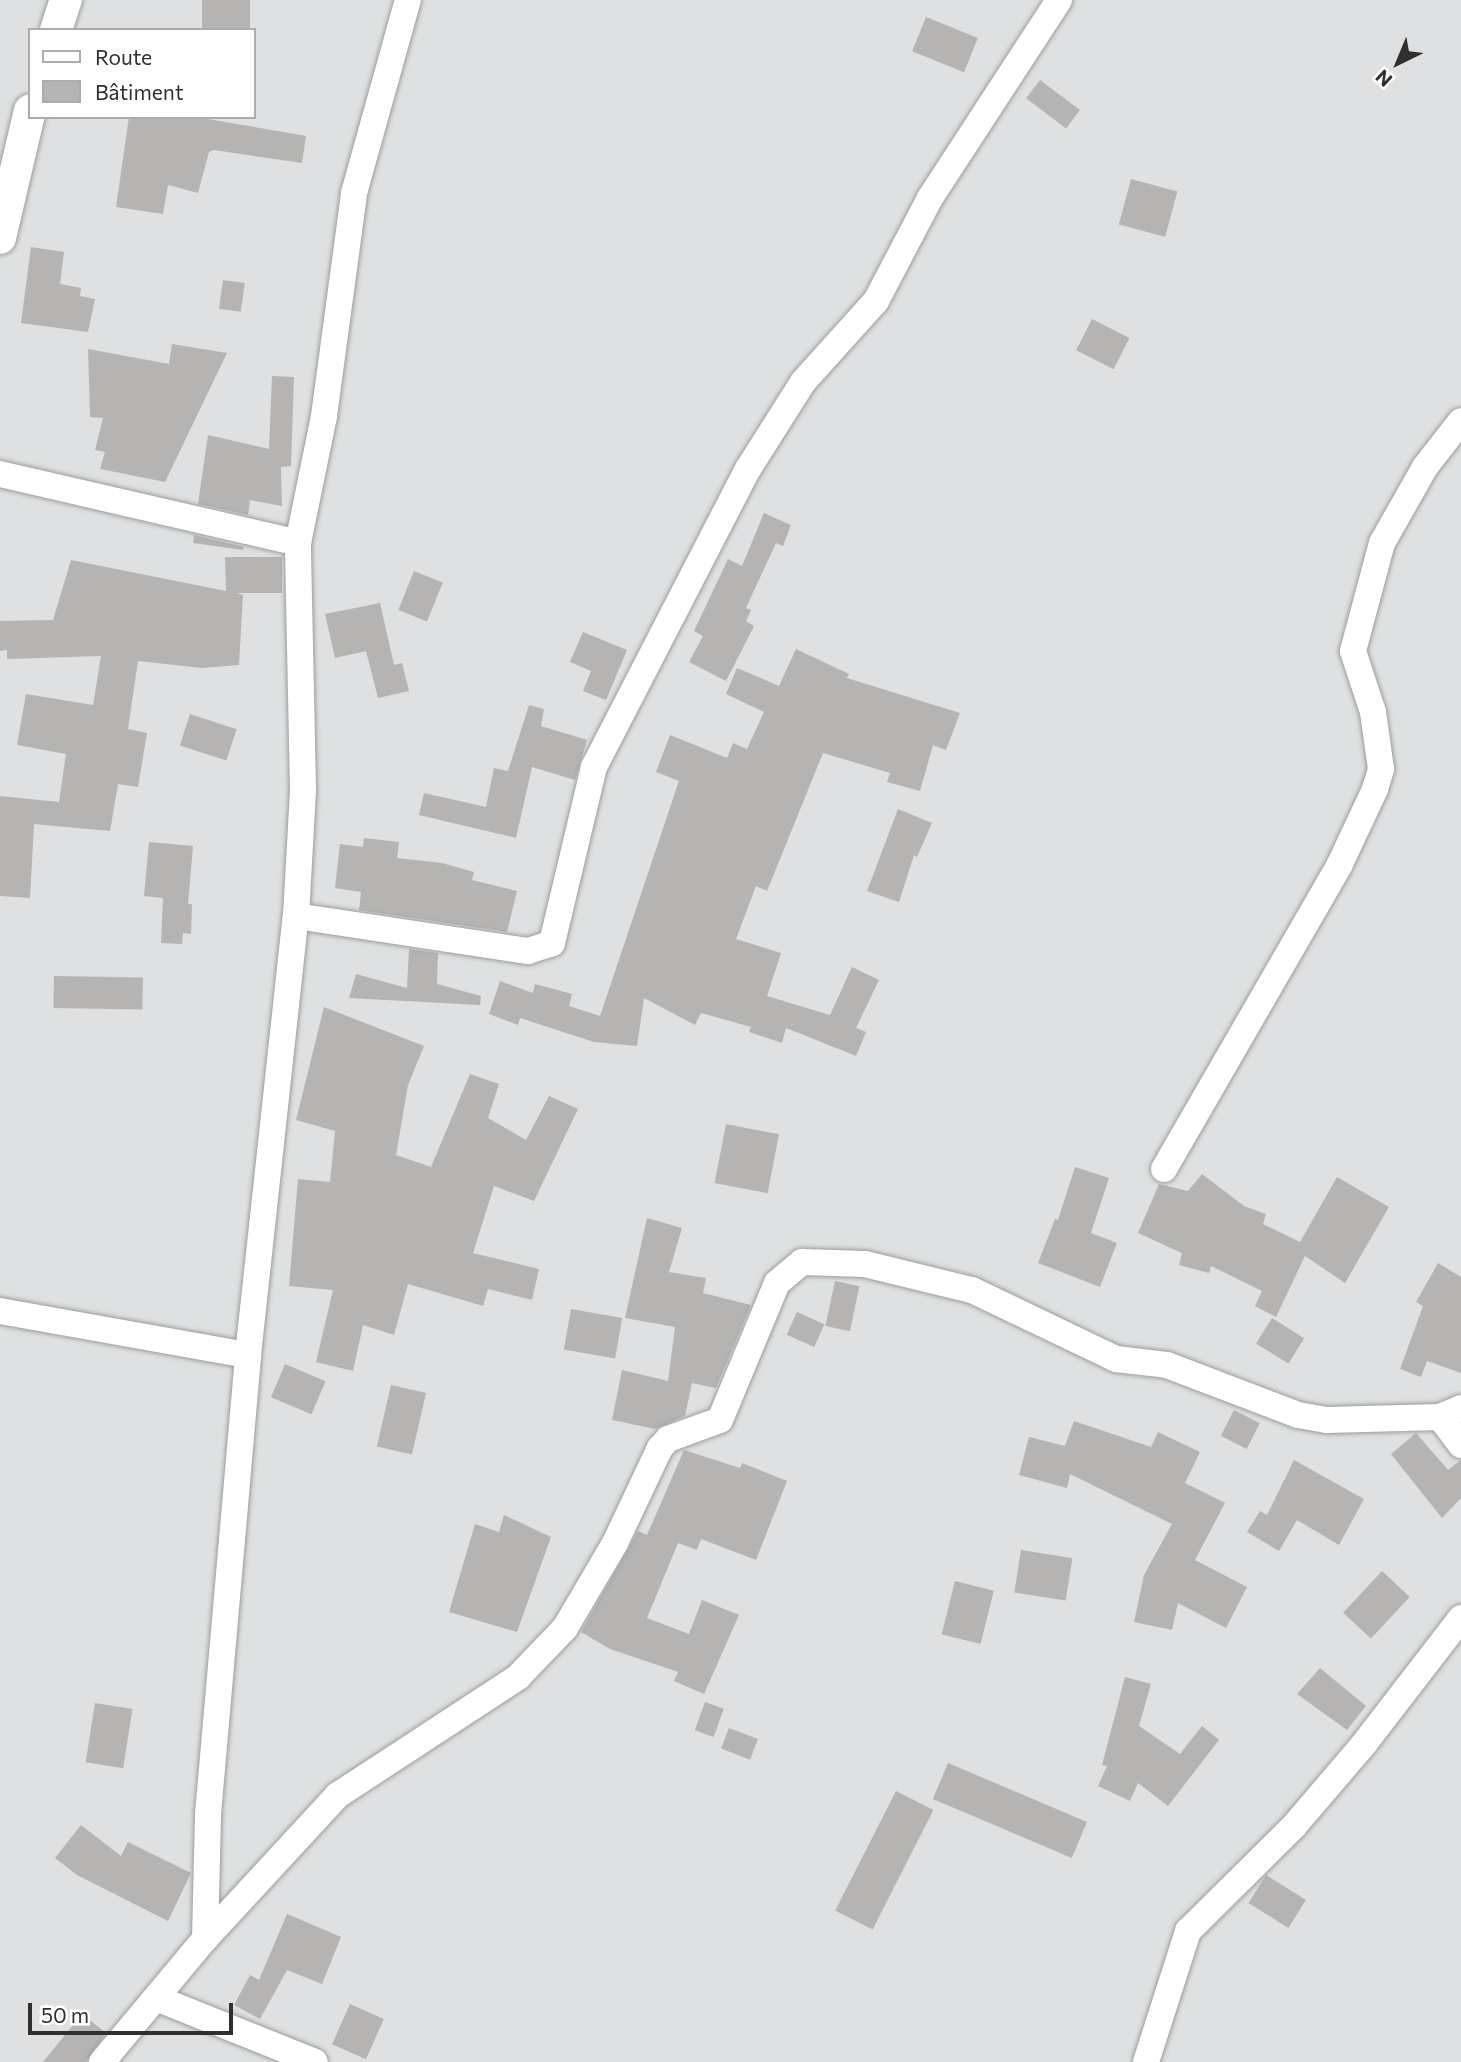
<!DOCTYPE html>
<meta charset="utf-8">
<style>
body{margin:0}
#map{position:relative;width:1461px;height:2062px;overflow:hidden;background:#dee0e1;font-family:Commissioner,sans-serif}
div>[style]{position:absolute}
[style*='--x']{left:calc(var(--x)*1px);top:calc(var(--y)*1px);width:calc(var(--w)*1px);rotate:calc(var(--a)*1deg)}
.building>*{inset:0;background:#b5b4b2;transform-origin:0 0}
.roads{filter:drop-shadow(0 0 2px #9b9d9e) drop-shadow(0 0 2px #9b9d9e)}
.minor>*{height:26px;margin:-13px;padding:0 13px;transform-origin:13px;border-radius:13px;background:#fff}
.tertiary>*{height:32px;margin:-16px;padding:0 16px;transform-origin:16px;border-radius:16px;background:#fff}
span{translate:-50% -50%;white-space:nowrap;text-align:center;line-height:1.15;-webkit-text-stroke:6px #fff;paint-order:stroke}
.legend{position:absolute;left:28px;top:28px;width:228px;height:91px;box-sizing:border-box;background:#fff;border:2px solid #acacac;margin:0;padding:9px 12px;list-style:none;font-size:21px;color:#2f2f30}
.legend li{display:flex;align-items:center;gap:14px;height:35px}
.legend b{width:35px;border:2px solid #acacac}
.north{position:absolute;left:1363px;top:28px;width:70px;height:70px;-webkit-text-stroke:5px #fff;paint-order:stroke;rotate:223deg;font-size:19px;font-weight:700;line-height:28px;text-align:center;color:#2f2f30}
.north::after{content:'';display:block;margin:auto;width:24px;height:32px;background:#2f2f30;clip-path:polygon(50% 0,100% 100%,50% 72%,0 100%)}
.scale{position:absolute;left:28px;top:2003px;width:205px;height:32px;box-sizing:border-box;border:4px solid #2f2f30;border-top:0;padding-left:9px;font-size:21px;line-height:24px;white-space:nowrap;color:#2f2f30;-webkit-text-stroke:5px #fff;paint-order:stroke}
</style>
<div id="map">
<div class="building">
<i style="left:202px;top:0;width:48px;height:30px"></i>
<i style="left:926px;top:17px;width:56px;height:37px;rotate:22deg"></i>
<i style="left:1040px;top:80px;width:50px;height:23px;rotate:37deg"></i>
<i style="clip-path:polygon(129px 117px,196px 117px,306px 136px,302px 163px,214px 150px,209px 152px,198px 193px,168px 185px,163px 214px,116px 207px)"></i>
<i style="left:1131px;top:179px;width:48px;height:47px;rotate:15deg"></i>
<i style="clip-path:polygon(31px 247px,64px 252px,60px 284px,81px 288px,80px 296px,95px 299px,88px 332px,21px 323px)"></i>
<i style="left:223px;top:280px;width:22px;height:29px;rotate:8deg"></i>
<i style="left:1092px;top:319px;width:42px;height:35px;rotate:27deg"></i>
<i style="clip-path:polygon(172px 344px,227px 353px,165px 482px,100px 469px,105px 452px,95px 450px,103px 418px,90px 417px,88px 349px,169px 364px)"></i>
<i style="clip-path:polygon(272px 376px,294px 377px,291px 466px,281px 467px,282px 506px,250px 500px,248px 515px,198px 504px,208px 435px,269px 449px)"></i>
<i style="clip-path:polygon(764px 513px,791px 525px,783px 546px,776px 543px,746px 608px,751px 610px,746px 621px,754px 626px,726px 681px,689px 662px,703px 636px,694px 631px,728px 559px,742px 566px)"></i>
<i style="clip-path:polygon(194px 535px,244px 547px,243px 550px,193px 543px)"></i>
<i style="clip-path:polygon(225px 557px,282px 557px,282px 593px,237px 593px,243px 595px,239px 665px,202px 668px,138px 661px,128px 729px,147px 733px,138px 787px,118px 784px,110px 831px,34px 824px,30px 898px,0 896px,0 796px,59px 802px,66px 754px,17px 745px,26px 694px,93px 705px,101px 656px,7px 659px,7px 650px,0 651px,0 621px,53px 620px,71px 560px,226px 591px)"></i>
<i style="left:414px;top:571px;width:31px;height:42px;rotate:22deg"></i>
<i style="clip-path:polygon(380px 603px,394px 665px,402px 663px,409px 691px,378px 698px,366px 651px,335px 658px,325px 614px)"></i>
<i style="clip-path:polygon(583px 632px,627px 650px,606px 700px,583px 691px,591px 671px,570px 662px)"></i>
<i style="clip-path:polygon(796px 649px,849px 674px,847px 678px,960px 713px,946px 750px,933px 745px,920px 791px,887px 782px,890px 773px,823px 753px,767px 891px,756px 886px,736px 939px,781px 953px,767px 996px,830px 1015px,852px 967px,879px 980px,856px 1028px,866px 1032px,856px 1056px,786px 1028px,782px 1043px,749px 1032px,751px 1027px,701px 1013px,695px 1025px,644px 998px,637px 1046px,594px 1042px,520px 1018px,518px 1025px,489px 1014px,500px 981px,533px 993px,535px 984px,572px 994px,569px 1006px,600px 1016px,679px 781px,656px 772px,670px 735px,727px 758px,733px 743px,747px 749px,764px 712px,726px 694px,737px 668px,779px 686px)"></i>
<i style="clip-path:polygon(529px 705px,544px 709px,541px 726px,587px 740px,575px 780px,532px 767px,516px 838px,419px 815px,424px 793px,486px 807px,494px 768px,508px 771px)"></i>
<i style="left:190px;top:714px;width:49px;height:33px;rotate:18deg"></i>
<i style="clip-path:polygon(898px 809px,932px 823px,917px 857px,914px 855px,899px 902px,867px 891px)"></i>
<i style="clip-path:polygon(364px 838px,399px 842px,397px 858px,442px 863px,474px 872px,472px 880px,517px 891px,507px 932px,359px 910px,361px 892px,335px 888px,340px 844px,363px 847px)"></i>
<i style="clip-path:polygon(149px 842px,193px 846px,188px 904px,192px 904px,191px 934px,183px 933px,182px 944px,161px 943px,163px 898px,144px 896px)"></i>
<i style="clip-path:polygon(409px 949px,438px 953px,437px 984px,481px 996px,480px 1005px,349px 998px,356px 974px,407px 988px)"></i>
<i style="left:54px;top:976px;width:89px;height:32px;rotate:1deg"></i>
<i style="clip-path:polygon(324px 1007px,424px 1046px,408px 1085px,396px 1155px,431px 1167px,470px 1074px,499px 1084px,488px 1118px,526px 1140px,549px 1096px,578px 1109px,534px 1201px,494px 1186px,473px 1253px,539px 1269px,532px 1300px,488px 1289px,483px 1306px,408px 1284px,394px 1335px,363px 1325px,353px 1371px,316px 1362px,333px 1290px,289px 1286px,298px 1179px,330px 1182px,335px 1131px,296px 1120px)"></i>
<i style="left:726px;top:1124px;width:54px;height:60px;rotate:11deg"></i>
<i style="clip-path:polygon(1075px 1167px,1109px 1178px,1091px 1233px,1117px 1243px,1100px 1287px,1038px 1263px,1055px 1219px,1058px 1220px)"></i>
<i style="clip-path:polygon(1202px 1174px,1244px 1206px,1266px 1214px,1263px 1224px,1300px 1242px,1337px 1177px,1389px 1207px,1345px 1283px,1305px 1256px,1276px 1317px,1255px 1306px,1262px 1291px,1211px 1266px,1209px 1273px,1179px 1265px,1182px 1253px,1138px 1233px,1159px 1184px,1188px 1191px)"></i>
<i style="clip-path:polygon(647px 1218px,682px 1228px,669px 1272px,706px 1278px,703px 1293px,751px 1305px,716px 1388px,692px 1383px,685px 1416px,655px 1429px,612px 1420px,622px 1370px,668px 1381px,675px 1327px,625px 1318px)"></i>
<i style="clip-path:polygon(1438px 1263px,1461px 1277px,1461px 1373px,1427px 1361px,1421px 1377px,1400px 1369px,1423px 1306px,1416px 1302px)"></i>
<i style="left:835px;top:1281px;width:25px;height:46px;rotate:12deg"></i>
<i style="left:571px;top:1309px;width:52px;height:41px;rotate:10deg"></i>
<i style="left:797px;top:1312px;width:30px;height:25px;rotate:24deg"></i>
<i style="left:1272px;top:1318px;width:38px;height:30px;rotate:32deg"></i>
<i style="left:285px;top:1364px;width:44px;height:36px;rotate:23deg"></i>
<i style="left:391px;top:1385px;width:36px;height:63px;rotate:13deg"></i>
<i style="left:1234px;top:1410px;width:29px;height:29px;rotate:27deg"></i>
<i style="clip-path:polygon(1074px 1421px,1151px 1447px,1158px 1432px,1200px 1452px,1185px 1483px,1225px 1503px,1195px 1560px,1247px 1587px,1226px 1628px,1178px 1603px,1172px 1630px,1134px 1622px,1144px 1575px,1172px 1524px,1070px 1474px,1067px 1488px,1019px 1475px,1029px 1437px,1065px 1446px)"></i>
<i style="clip-path:polygon(1416px 1433px,1448px 1470px,1461px 1460px,1461px 1498px,1442px 1518px,1391px 1454px)"></i>
<i style="clip-path:polygon(684px 1450px,740px 1468px,742px 1463px,787px 1481px,756px 1560px,701px 1539px,697px 1550px,678px 1543px,647px 1618px,689px 1634px,702px 1600px,739px 1615px,704px 1694px,674px 1681px,678px 1672px,610px 1649px,581px 1632px,638px 1531px,647px 1535px)"></i>
<i style="clip-path:polygon(1294px 1460px,1364px 1499px,1339px 1545px,1297px 1520px,1279px 1551px,1247px 1532px,1260px 1511px,1267px 1515px)"></i>
<i style="clip-path:polygon(504px 1515px,551px 1537px,517px 1632px,449px 1612px,475px 1524px,499px 1532px)"></i>
<i style="left:1021px;top:1550px;width:52px;height:43px;rotate:9deg"></i>
<i style="left:1382px;top:1571px;width:38px;height:57px;rotate:43deg"></i>
<i style="left:955px;top:1581px;width:40px;height:55px;rotate:14deg"></i>
<i style="clip-path:polygon(1320px 1668px,1366px 1706px,1347px 1730px,1297px 1694px)"></i>
<i style="clip-path:polygon(1125px 1677px,1151px 1684px,1139px 1726px,1180px 1754px,1202px 1726px,1219px 1740px,1168px 1806px,1138px 1783px,1130px 1801px,1098px 1786px,1107px 1766px,1102px 1765px)"></i>
<i style="left:705px;top:1702px;width:20px;height:30px;rotate:20deg"></i>
<i style="left:95px;top:1703px;width:38px;height:60px;rotate:9deg"></i>
<i style="left:729px;top:1728px;width:31px;height:22px;rotate:21deg"></i>
<i style="left:948px;top:1763px;width:151px;height:39px;rotate:23deg"></i>
<i style="left:896px;top:1791px;width:42px;height:134px;rotate:27deg"></i>
<i style="clip-path:polygon(81px 1825px,121px 1856px,128px 1842px,191px 1873px,168px 1921px,77px 1875px,55px 1858px)"></i>
<i style="left:1266px;top:1875px;width:47px;height:33px;rotate:32deg"></i>
<i style="clip-path:polygon(287px 1914px,341px 1937px,322px 1984px,287px 1970px,260px 2019px,234px 2005px,250px 1975px,259px 1980px)"></i>
<i style="left:350px;top:2004px;width:37px;height:44px;rotate:24deg"></i>
<i style="clip-path:polygon(82px 2014px,106px 2033px,86px 2062px,43px 2062px)"></i>
</div>
<div class="roads">
<div class="minor">
<i style="--x:0;--y:474;--w:306;--a:13"></i>
<i style="--x:296;--y:916;--w:235;--a:8.6"></i>
<i style="--x:528;--y:951;--w:25;--a:-18"></i>
<i style="--x:552;--y:943;--w:181;--a:-76.6"></i>
<i style="--x:594;--y:767;--w:335;--a:-62.7"></i>
<i style="--x:748;--y:469;--w:103;--a:-57.7"></i>
<i style="--x:803;--y:382;--w:109;--a:-48"></i>
<i style="--x:876;--y:301;--w:116;--a:-62.3"></i>
<i style="--x:930;--y:198;--w:236;--a:-56.9"></i>
<i style="--x:1164;--y:1169;--w:350;--a:-60"></i>
<i style="--x:1339;--y:866;--w:85;--a:-64.9"></i>
<i style="--x:1375;--y:789;--w:21;--a:-73"></i>
<i style="--x:1381;--y:769;--w:58;--a:-98"></i>
<i style="--x:1373;--y:712;--w:64;--a:-108.2"></i>
<i style="--x:1353;--y:651;--w:112;--a:-75"></i>
<i style="--x:1382;--y:543;--w:87;--a:-60.5"></i>
<i style="--x:1425;--y:467;--w:58;--a:-52"></i>
<i style="--x:0;--y:1311;--w:252;--a:10.1"></i>
<i style="--x:1440;--y:1417;--w:35;--a:53"></i>
<i style="--x:205;--y:1939;--w:125;--a:-88.6"></i>
<i style="--x:208;--y:1814;--w:461;--a:-85"></i>
<i style="--x:248;--y:1355;--w:442;--a:-83.8"></i>
<i style="--x:296;--y:916;--w:127;--a:-86.8"></i>
<i style="--x:303;--y:789;--w:246;--a:-91.2"></i>
<i style="--x:298;--y:543;--w:130;--a:-78.4"></i>
<i style="--x:324;--y:416;--w:225;--a:-82.3"></i>
<i style="--x:354;--y:193;--w:200;--a:-74.4"></i>
<i style="--x:156;--y:1998;--w:171;--a:21.9"></i>
<i style="--x:102;--y:2062;--w:160;--a:-50.1"></i>
<i style="--x:205;--y:1939;--w:196;--a:-47.3"></i>
<i style="--x:338;--y:1795;--w:215;--a:-33.2"></i>
<i style="--x:518;--y:1677;--w:68;--a:-46.2"></i>
<i style="--x:565;--y:1628;--w:99;--a:-59.5"></i>
<i style="--x:615;--y:1543;--w:105;--a:-64.7"></i>
<i style="--x:660;--y:1448;--w:12;--a:-48"></i>
<i style="--x:668;--y:1439;--w:55;--a:-20.1"></i>
<i style="--x:720;--y:1420;--w:148;--a:-67.4"></i>
<i style="--x:777;--y:1283;--w:33;--a:-40"></i>
<i style="--x:802;--y:1262;--w:63;--a:1.8"></i>
<i style="--x:865;--y:1264;--w:110;--a:13.7"></i>
<i style="--x:972;--y:1290;--w:160;--a:25.6"></i>
<i style="--x:1116;--y:1359;--w:51;--a:6.7"></i>
<i style="--x:1167;--y:1365;--w:140;--a:20.9"></i>
<i style="--x:1298;--y:1415;--w:29;--a:10"></i>
<i style="--x:1327;--y:1420;--w:113;--a:-1.5"></i>
<i style="--x:1440;--y:1417;--w:23;--a:-23"></i>
<i style="--x:1146;--y:2062;--w:138;--a:-72.2"></i>
<i style="--x:1188;--y:1931;--w:149;--a:-44.7"></i>
<i style="--x:1294;--y:1826;--w:108;--a:-49.5"></i>
<i style="--x:1364;--y:1744;--w:159;--a:-52.4"></i>
</div>
<div class="tertiary">
<i style="--x:56;--y:30;--w:32;--a:-72"></i>
<i style="--x:0;--y:238;--w:131;--a:-76.8"></i>
</div>
</div>
<ul class="legend">
<li><b style="height:9px;background:#fff"></b>Route</li>
<li><b style="height:19px;background:#b5b4b2"></b>Bâtiment</li>
</ul>
<div class="north">N</div>
<div class="scale">50 m</div>
</div>
